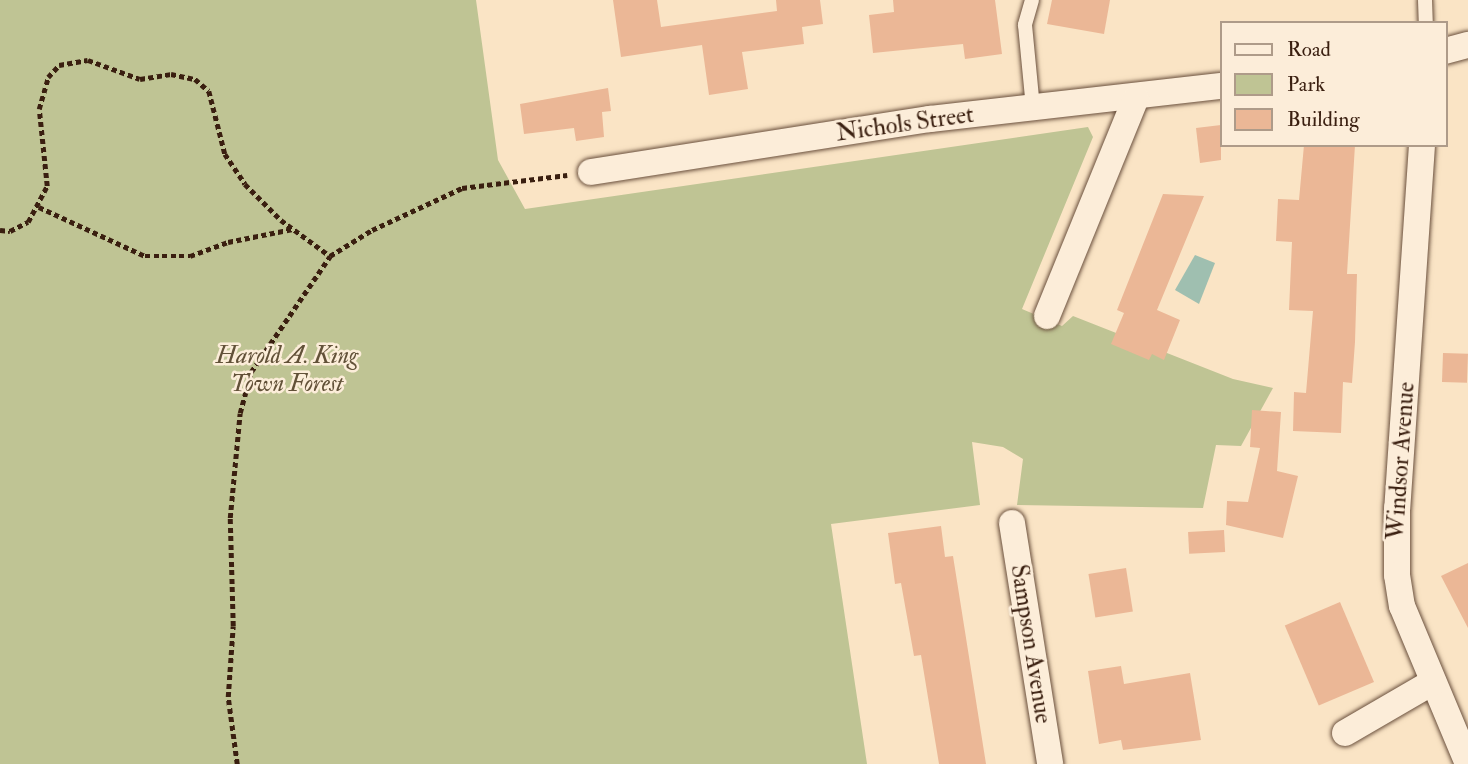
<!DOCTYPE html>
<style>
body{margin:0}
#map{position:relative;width:1468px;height:764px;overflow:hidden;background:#fae4c5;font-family:"IM FELL Double Pica",serif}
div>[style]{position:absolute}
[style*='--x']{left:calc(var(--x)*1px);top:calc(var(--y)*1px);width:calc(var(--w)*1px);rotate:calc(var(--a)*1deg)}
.green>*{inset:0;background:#bfc494}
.water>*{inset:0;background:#9fbfb0}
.building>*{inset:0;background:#ebb796;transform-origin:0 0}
.path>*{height:4.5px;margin-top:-2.25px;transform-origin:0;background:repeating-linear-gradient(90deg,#3a1f10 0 5px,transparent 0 8.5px)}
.roads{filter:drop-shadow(0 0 2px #6a503d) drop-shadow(0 0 2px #6a503d)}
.service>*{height:14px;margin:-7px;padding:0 7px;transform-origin:7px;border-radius:7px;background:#fcedd9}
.minor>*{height:26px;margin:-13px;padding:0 13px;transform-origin:13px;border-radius:13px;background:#fcedd9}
span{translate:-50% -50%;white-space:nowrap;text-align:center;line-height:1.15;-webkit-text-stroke:5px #fcedd9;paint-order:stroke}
.street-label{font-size:24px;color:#3a1f10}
.park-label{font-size:24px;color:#625138;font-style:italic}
.legend{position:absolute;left:1220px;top:21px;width:228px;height:126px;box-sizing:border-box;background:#fcedd9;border:2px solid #ae9b89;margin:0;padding:9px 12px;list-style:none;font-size:21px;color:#3a1f10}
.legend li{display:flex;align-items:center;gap:14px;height:35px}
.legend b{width:35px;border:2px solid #ae9b89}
</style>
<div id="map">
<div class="green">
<i style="clip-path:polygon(0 0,476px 0,498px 160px,525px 209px,1088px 127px,1093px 137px,1022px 309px,1062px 326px,1073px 316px,1233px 379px,1273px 388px,1241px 446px,1216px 445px,1203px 508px,1017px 505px,1023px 459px,1003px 447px,972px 442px,980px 505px,831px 524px,867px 764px,0 764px)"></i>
</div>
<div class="water">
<i style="clip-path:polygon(1195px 255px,1215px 263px,1199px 304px,1175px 290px)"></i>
</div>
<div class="building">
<i style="clip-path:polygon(613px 0,657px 0,661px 27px,777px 11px,776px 0,820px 0,823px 24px,802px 27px,804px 44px,742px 52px,748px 89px,709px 95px,702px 45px,621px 57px)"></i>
<i style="clip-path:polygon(893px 0,995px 0,1002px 54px,965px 59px,963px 44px,873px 53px,869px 15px,894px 12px)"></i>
<i style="clip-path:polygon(1052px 0,1110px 0,1104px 34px,1047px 24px)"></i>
<i style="clip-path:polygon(608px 88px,611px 111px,602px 112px,604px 137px,576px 141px,574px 128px,524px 134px,520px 104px)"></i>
<i style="clip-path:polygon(1221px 125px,1221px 160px,1200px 163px,1196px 128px)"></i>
<i style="clip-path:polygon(1304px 145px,1355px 145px,1347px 274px,1357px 274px,1355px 342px,1352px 383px,1343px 382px,1341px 433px,1293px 431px,1294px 392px,1306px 393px,1313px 311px,1289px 310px,1292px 242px,1276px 241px,1278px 199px,1299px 200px)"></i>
<i style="clip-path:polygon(1163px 194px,1204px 196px,1157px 310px,1180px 320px,1164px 360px,1152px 354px,1149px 360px,1111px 344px,1124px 313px,1117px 310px)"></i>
<i style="left:1443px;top:353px;width:25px;height:29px;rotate:2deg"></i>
<i style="clip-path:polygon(1252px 410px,1281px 412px,1277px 471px,1298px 476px,1283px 538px,1226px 525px,1227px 501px,1248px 502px,1260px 448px,1250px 447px)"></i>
<i style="clip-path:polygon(941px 526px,945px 557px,953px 556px,986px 764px,939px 764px,921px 655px,914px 656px,901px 583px,895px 584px,888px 533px)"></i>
<i style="left:1224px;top:530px;width:22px;height:36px;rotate:87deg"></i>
<i style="clip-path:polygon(1468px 563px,1468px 628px,1441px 576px)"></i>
<i style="left:1126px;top:568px;width:44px;height:38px;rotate:81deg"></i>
<i style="left:1340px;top:602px;width:87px;height:60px;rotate:67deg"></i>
<i style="clip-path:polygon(1121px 666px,1124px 684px,1190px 673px,1201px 740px,1123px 750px,1121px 740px,1099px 744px,1088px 671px)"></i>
</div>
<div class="path">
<i style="--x:39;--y:207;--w:117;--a:24.8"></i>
<i style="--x:145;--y:256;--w:45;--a:0"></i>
<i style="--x:190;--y:256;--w:40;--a:-20.2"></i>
<i style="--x:228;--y:242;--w:66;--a:-11.3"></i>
<i style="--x:0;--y:230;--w:10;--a:6"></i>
<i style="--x:10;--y:231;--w:20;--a:-27"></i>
<i style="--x:28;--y:222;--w:41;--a:-62.2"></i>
<i style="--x:47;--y:186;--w:77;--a:-95.9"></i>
<i style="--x:39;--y:109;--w:33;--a:-74"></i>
<i style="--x:48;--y:77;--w:16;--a:-47"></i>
<i style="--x:59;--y:65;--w:29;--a:-10"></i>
<i style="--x:88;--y:60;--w:55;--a:20.1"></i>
<i style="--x:140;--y:79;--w:31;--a:-9"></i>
<i style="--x:171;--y:74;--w:25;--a:12"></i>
<i style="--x:195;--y:79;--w:18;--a:41"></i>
<i style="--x:209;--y:91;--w:65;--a:75.7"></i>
<i style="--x:225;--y:154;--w:36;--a:56"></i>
<i style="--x:245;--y:184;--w:51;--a:45"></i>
<i style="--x:281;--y:220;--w:61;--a:36.3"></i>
<i style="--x:237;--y:764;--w:68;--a:-97.7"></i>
<i style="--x:228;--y:697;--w:71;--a:-86"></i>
<i style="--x:233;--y:626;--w:108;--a:-91.6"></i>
<i style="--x:230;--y:518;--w:105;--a:-84.6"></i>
<i style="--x:240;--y:413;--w:42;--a:-75"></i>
<i style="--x:251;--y:372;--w:140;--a:-55.7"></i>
<i style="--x:330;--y:256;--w:49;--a:-31.8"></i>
<i style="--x:372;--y:230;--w:99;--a:-25"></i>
<i style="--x:462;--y:188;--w:106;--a:-7.1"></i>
</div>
<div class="roads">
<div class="service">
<i style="--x:1032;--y:0;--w:26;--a:106"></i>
<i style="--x:1025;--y:25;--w:83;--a:84.5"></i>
<i style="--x:1425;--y:0;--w:23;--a:88"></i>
</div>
<div class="minor">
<i style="--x:1445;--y:51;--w:24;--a:-15"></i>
<i style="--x:1422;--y:145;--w:364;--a:93.9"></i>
<i style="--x:1397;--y:508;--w:67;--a:90"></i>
<i style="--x:1397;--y:575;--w:31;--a:81"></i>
<i style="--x:1402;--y:606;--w:171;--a:67.3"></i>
<i style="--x:591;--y:172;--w:343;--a:-8.9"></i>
<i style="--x:930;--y:119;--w:293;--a:-6.5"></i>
<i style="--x:1047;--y:316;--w:235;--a:-67.8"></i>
<i style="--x:1012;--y:523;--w:244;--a:81"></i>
<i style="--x:1345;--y:733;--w:102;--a:-30.1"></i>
</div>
</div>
<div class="street-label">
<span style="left:905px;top:124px;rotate:-8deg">Nichols Street</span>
<span style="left:1401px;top:461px;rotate:-86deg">Windsor Avenue</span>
<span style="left:1031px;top:644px;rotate:81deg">Sampson Avenue</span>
</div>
<div class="park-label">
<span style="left:287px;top:370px">Harold A. King<br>Town Forest</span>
</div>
<ul class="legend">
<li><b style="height:9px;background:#fcedd9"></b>Road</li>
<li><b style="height:19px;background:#bfc494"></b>Park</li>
<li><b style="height:19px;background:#ebb796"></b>Building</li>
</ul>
</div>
